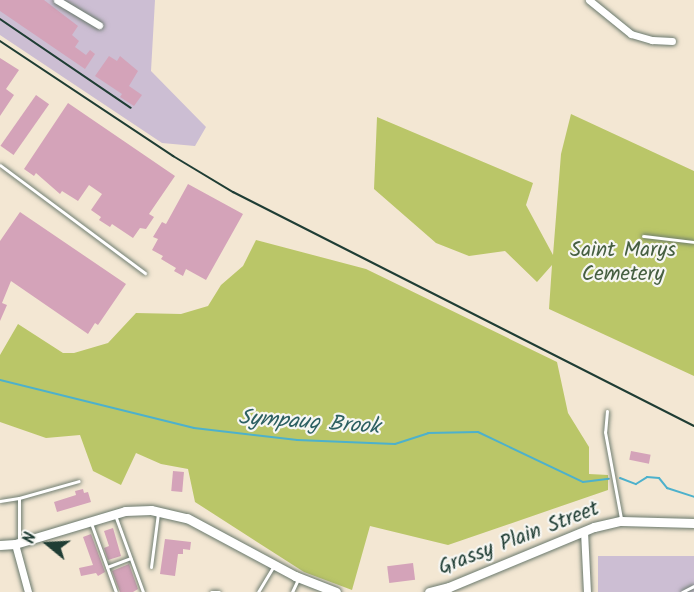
<!DOCTYPE html>
<style>
body{margin:0}
#map{position:relative;width:694px;height:592px;overflow:hidden;background:#f3e7d3;font-family:Kalam,sans-serif}
div>[style]{position:absolute}
[style*='--x']{left:calc(var(--x)*1px);top:calc(var(--y)*1px);width:calc(var(--w)*1px);rotate:calc(var(--a)*1deg)}
.industrial>*{inset:0;background:#ccbed3;transform-origin:0 0}
.green>*{inset:0;background:#bac668}
.stream>*{height:2px;margin:-1px;padding:0 1px;transform-origin:1px;border-radius:1px;background:#4db1cc}
.building>*{inset:0;background:#d4a3b9;transform-origin:0 0}
.roads{filter:drop-shadow(0 0 2px #69786c) drop-shadow(0 0 2px #69786c)}
.service>*{height:3px;margin:-1.5px;padding:0 1.5px;transform-origin:1.5px;border-radius:1.5px;background:#fff}
.minor>*{height:7px;margin:-3.5px;padding:0 3.5px;transform-origin:3.5px;border-radius:3.5px;background:#fff}
.secondary>*{height:9px;margin:-4.5px;padding:0 4.5px;transform-origin:4.5px;border-radius:4.5px;background:#fff}
.rail>*{height:2px;margin:-1px;padding:0 1px;transform-origin:1px;border-radius:1px;background:#1f3d34}
span{translate:-50% -50%;white-space:nowrap;text-align:center;line-height:1.15;-webkit-text-stroke:4.5px #f6f6f2;paint-order:stroke}
.park-label{font-size:21px;color:#465f41}
.street-label{font-size:21px;color:#1f3d34}
.water-label{font-size:22px;color:#2d6062;font-style:italic}
.north{position:absolute;left:18px;top:514px;width:60px;height:60px;-webkit-text-stroke:4px #f6f6f2;paint-order:stroke;rotate:288deg;font-size:16px;font-weight:700;line-height:24px;text-align:center;color:#1f3d34}
.north::after{content:'';display:block;margin:auto;width:21px;height:27px;background:#1f3d34;clip-path:polygon(50% 0,100% 100%,50% 72%,0 100%)}
</style>
<div id="map">
<div class="industrial">
<i style="clip-path:polygon(0 0,155px 0,151px 71px,206px 127px,195px 146px,162px 143px,0 35px)"></i>
<i style="left:694px;top:556px;width:36px;height:96px;rotate:90deg"></i>
</div>
<div class="green">
<i style="clip-path:polygon(571px 114px,694px 171px,694px 376px,549px 309px,552px 265px,537px 282px,505px 251px,469px 256px,436px 243px,374px 189px,377px 117px,533px 183px,526px 205px,553px 255px,561px 154px)"></i>
<i style="clip-path:polygon(256px 240px,366px 269px,557px 362px,568px 413px,589px 447px,589px 474px,608px 475px,608px 490px,448px 545px,370px 526px,352px 590px,304px 572px,195px 502px,188px 469px,161px 464px,136px 453px,121px 485px,93px 471px,80px 435px,46px 438px,0 422px,0 355px,18px 324px,63px 353px,74px 353px,108px 343px,136px 313px,181px 314px,208px 306px,221px 285px,243px 266px)"></i>
</div>
<div class="stream">
<i style="--x:0;--y:380;--w:200;--a:13.9"></i>
<i style="--x:194;--y:428;--w:104;--a:6.6"></i>
<i style="--x:297;--y:440;--w:98;--a:2.3"></i>
<i style="--x:395;--y:444;--w:35;--a:-18"></i>
<i style="--x:428;--y:433;--w:50;--a:-1.1"></i>
<i style="--x:478;--y:432;--w:116;--a:25.5"></i>
<i style="--x:583;--y:482;--w:26;--a:-7"></i>
<i style="--x:620;--y:478;--w:17;--a:21"></i>
<i style="--x:636;--y:484;--w:13;--a:-32"></i>
<i style="--x:647;--y:477;--w:12;--a:5"></i>
<i style="--x:659;--y:478;--w:13;--a:51"></i>
<i style="--x:667;--y:488;--w:28;--a:18"></i>
</div>
<div class="building">
<i style="clip-path:polygon(0 0,44px 0,78px 26px,72px 35px,79px 41px,75px 47px,86px 55px,90px 50px,95px 54px,85px 69px,0 11px)"></i>
<i style="clip-path:polygon(109px 56px,117px 61px,120px 56px,138px 71px,129px 86px,142px 95px,134px 106px,120px 97px,122px 94px,95px 76px)"></i>
<i style="clip-path:polygon(0 58px,19px 70px,6px 89px,14px 95px,0 116px)"></i>
<i style="left:36px;top:95px;width:16px;height:62px;rotate:35deg"></i>
<i style="clip-path:polygon(68px 103px,175px 176px,149px 214px,154px 217px,146px 229px,140px 228px,133px 238px,112px 224px,110px 227px,99px 220px,101px 217px,91px 210px,102px 194px,89px 185px,78px 201px,62px 191px,60px 194px,36px 173px,34px 176px,24px 169px)"></i>
<i style="clip-path:polygon(188px 184px,243px 214px,206px 280px,186px 269px,183px 276px,174px 271px,176px 268px,161px 259px,163px 256px,152px 250px,158px 239px,153px 237px,162px 222px,166px 224px)"></i>
<i style="clip-path:polygon(20px 212px,126px 284px,98px 325px,95px 323px,88px 334px,11px 281px,2px 303px,7px 305px,0 321px,0 241px)"></i>
<i style="left:631px;top:451px;width:20px;height:9px;rotate:11deg"></i>
<i style="left:173px;top:471px;width:11px;height:20px;rotate:5deg"></i>
<i style="clip-path:polygon(83px 489px,84px 493px,88px 492px,91px 502px,57px 512px,54px 502px,76px 495px,75px 491px)"></i>
<i style="clip-path:polygon(113px 528px,121px 556px,108px 560px,104px 548px,109px 546px,104px 531px)"></i>
<i style="clip-path:polygon(91px 534px,105px 572px,98px 576px,96px 573px,81px 576px,79px 568px,93px 565px,83px 537px)"></i>
<i style="clip-path:polygon(165px 539px,191px 542px,190px 550px,183px 549px,183px 554px,178px 554px,175px 576px,160px 574px)"></i>
<i style="left:413px;top:563px;width:17px;height:26px;rotate:83deg"></i>
<i style="clip-path:polygon(129px 564px,138px 589px,133px 592px,120px 592px,112px 571px)"></i>
</div>
<div class="roads">
<div class="service">
<i style="--x:0;--y:165;--w:181;--a:36.7"></i>
<i style="--x:643;--y:236;--w:51;--a:6.7"></i>
<i style="--x:607;--y:411;--w:21;--a:95"></i>
<i style="--x:605;--y:432;--w:87;--a:79.5"></i>
<i style="--x:19;--y:498;--w:62;--a:-15.8"></i>
<i style="--x:0;--y:501;--w:19;--a:-9"></i>
<i style="--x:19;--y:498;--w:43;--a:90"></i>
<i style="--x:115;--y:515;--w:82;--a:70"></i>
<i style="--x:91;--y:523;--w:73;--a:70.1"></i>
<i style="--x:107;--y:567;--w:25;--a:-21"></i>
<i style="--x:151;--y:567;--w:54;--a:-82.6"></i>
<i style="--x:211;--y:592;--w:8;--a:0"></i>
<i style="--x:258;--y:592;--w:31;--a:-59"></i>
<i style="--x:292;--y:592;--w:14;--a:-65"></i>
<i style="--x:682;--y:592;--w:13;--a:-27"></i>
</div>
<div class="minor">
<i style="--x:57;--y:0;--w:49;--a:30.8"></i>
<i style="--x:589;--y:0;--w:54;--a:39"></i>
<i style="--x:631;--y:34;--w:22;--a:16"></i>
<i style="--x:652;--y:40;--w:20;--a:3"></i>
<i style="--x:584;--y:531;--w:61;--a:87.2"></i>
<i style="--x:15;--y:544;--w:50;--a:74.8"></i>
</div>
<div class="secondary">
<i style="--x:0;--y:545;--w:15;--a:-4"></i>
<i style="--x:15;--y:544;--w:115;--a:-16.7"></i>
<i style="--x:125;--y:511;--w:26;--a:-2"></i>
<i style="--x:151;--y:510;--w:37;--a:13"></i>
<i style="--x:187;--y:518;--w:123;--a:28.2"></i>
<i style="--x:295;--y:576;--w:44;--a:21.3"></i>
<i style="--x:429;--y:592;--w:21;--a:-14"></i>
<i style="--x:449;--y:587;--w:157;--a:-22.5"></i>
<i style="--x:594;--y:527;--w:28;--a:-13"></i>
<i style="--x:621;--y:521;--w:73;--a:1.6"></i>
</div>
</div>
<div class="rail">
<i style="--x:0;--y:19;--w:158;--a:34.2"></i>
<i style="--x:0;--y:41;--w:208;--a:33.6"></i>
<i style="--x:173;--y:156;--w:70;--a:31"></i>
<i style="--x:233;--y:192;--w:517;--a:26.91"></i>
</div>
<div class="park-label">
<span style="left:623px;top:263px">Saint Marys<br>Cemetery</span>
</div>
<div class="street-label">
<span style="left:519px;top:539px;rotate:-21deg">Grassy Plain Street</span>
</div>
<div class="water-label">
<span style="left:309px;top:423px;rotate:4deg">Sympaug Brook</span>
</div>
<div class="north">N</div>
</div>
